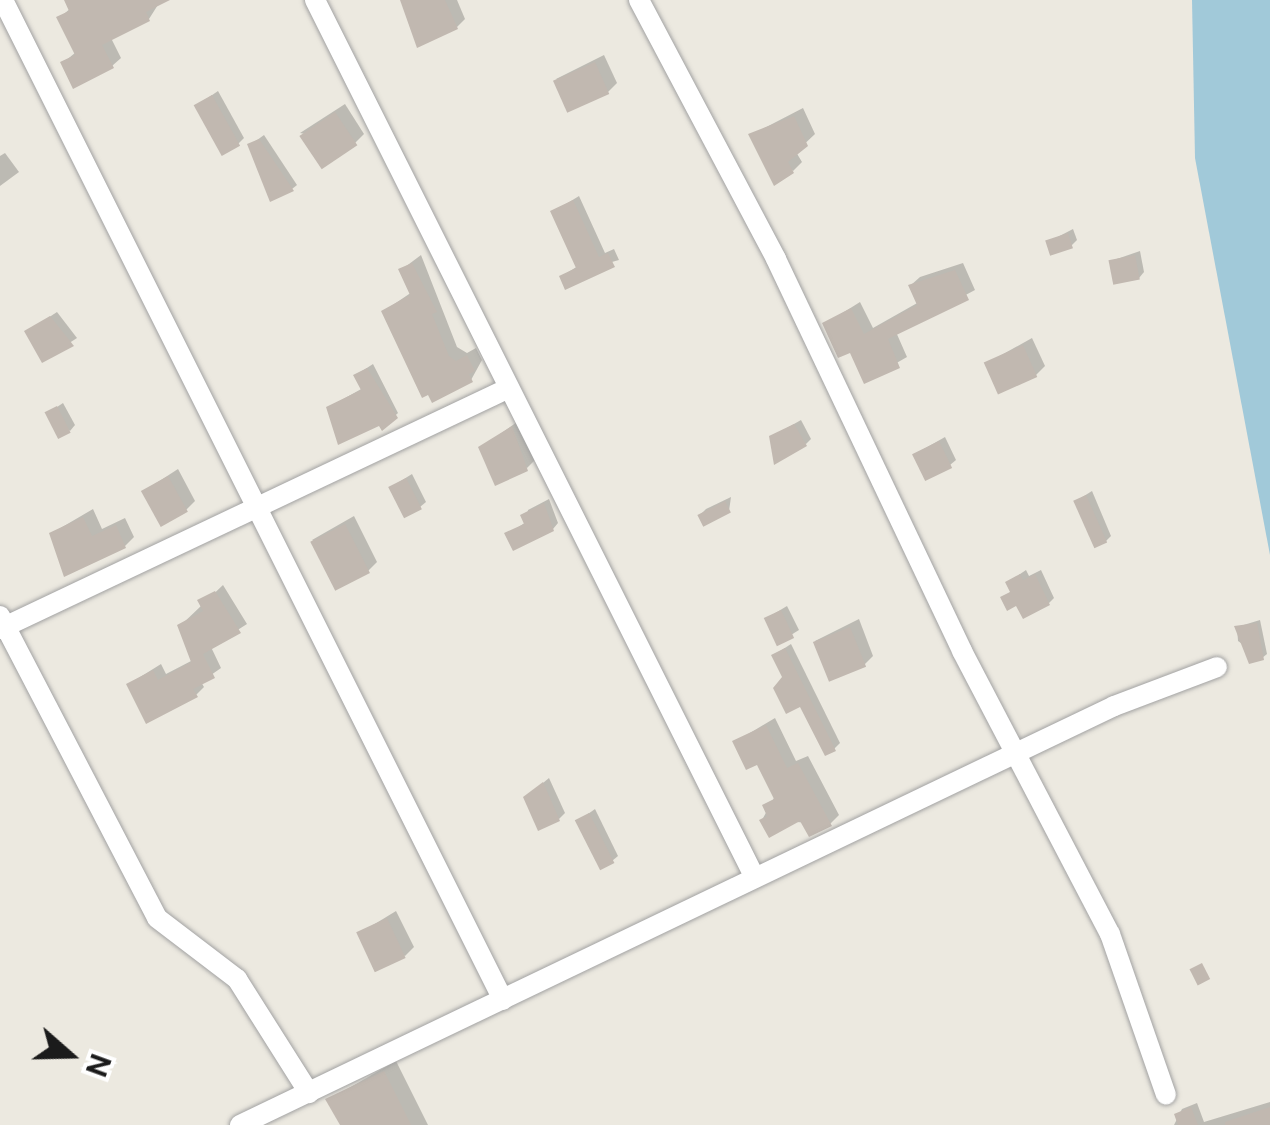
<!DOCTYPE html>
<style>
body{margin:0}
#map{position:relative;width:1270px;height:1125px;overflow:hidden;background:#ece9e0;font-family:"Public Sans",sans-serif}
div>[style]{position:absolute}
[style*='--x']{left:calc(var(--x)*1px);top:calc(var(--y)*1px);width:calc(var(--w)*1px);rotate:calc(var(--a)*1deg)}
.water>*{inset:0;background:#a1c9d9}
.shadow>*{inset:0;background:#0003}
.building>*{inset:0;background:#c1b8b0;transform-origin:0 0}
.roads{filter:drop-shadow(0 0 2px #a2a2a2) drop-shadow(0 0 2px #a2a2a2)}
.minor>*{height:20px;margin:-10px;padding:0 10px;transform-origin:10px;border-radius:10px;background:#fff}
span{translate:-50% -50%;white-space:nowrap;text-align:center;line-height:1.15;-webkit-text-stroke:10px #fff;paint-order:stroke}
.north{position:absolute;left:20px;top:1005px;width:100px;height:100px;-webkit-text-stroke:8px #fff;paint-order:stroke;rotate:110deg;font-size:28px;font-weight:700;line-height:40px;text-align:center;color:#1b1b1b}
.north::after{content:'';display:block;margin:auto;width:35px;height:45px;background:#1b1b1b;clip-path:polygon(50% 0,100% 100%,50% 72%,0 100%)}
</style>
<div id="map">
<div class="water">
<i style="clip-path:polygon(1192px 0,1270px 0,1270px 555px,1195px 158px)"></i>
</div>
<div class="shadow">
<i style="clip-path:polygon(67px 0,161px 0,149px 19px,111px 38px,121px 58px,112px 66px,63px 63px,76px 52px,59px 18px,71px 8px)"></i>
<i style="clip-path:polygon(402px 0,457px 0,465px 19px,457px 27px)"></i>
<i style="clip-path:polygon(604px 55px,617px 83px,608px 92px,556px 79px)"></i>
<i style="clip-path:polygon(218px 91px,244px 138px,238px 144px,196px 106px)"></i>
<i style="clip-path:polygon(345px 104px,364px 134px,355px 143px,300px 133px)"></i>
<i style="clip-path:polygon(803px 108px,815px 134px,796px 152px,802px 162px,793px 171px,751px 135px)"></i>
<i style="clip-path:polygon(264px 135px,297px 185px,292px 189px,250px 145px)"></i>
<i style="clip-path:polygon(5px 153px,19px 172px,0 186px,0 156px)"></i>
<i style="clip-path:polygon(579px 196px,605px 253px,614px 249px,619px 260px,562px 276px,578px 266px,553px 212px)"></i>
<i style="clip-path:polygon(1073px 229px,1077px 240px,1072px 245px,1048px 242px)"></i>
<i style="clip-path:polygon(1140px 251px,1144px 272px,1139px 278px,1111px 261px)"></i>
<i style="clip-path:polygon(421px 255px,457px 347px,467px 353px,476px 348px,482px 360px,471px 380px,384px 311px,412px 292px,401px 270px)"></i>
<i style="clip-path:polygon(963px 263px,975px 290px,896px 332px,907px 357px,865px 381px,851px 349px,825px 324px,860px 302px,873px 328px,919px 302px,911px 285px,920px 277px)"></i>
<i style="clip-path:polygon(57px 312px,77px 338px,43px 360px,28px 331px)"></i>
<i style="clip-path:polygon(1032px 338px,1045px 366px,1036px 375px,987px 363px)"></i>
<i style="clip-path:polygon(373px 364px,398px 413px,383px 427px,329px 407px,363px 388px,356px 375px)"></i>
<i style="clip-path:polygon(63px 403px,75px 425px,70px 431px,48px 413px)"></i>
<i style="clip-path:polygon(521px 419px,536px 459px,527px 468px,481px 448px)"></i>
<i style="clip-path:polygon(801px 420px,811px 439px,806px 444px,771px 437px)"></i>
<i style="clip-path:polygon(945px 437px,956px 460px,950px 465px,915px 454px)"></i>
<i style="clip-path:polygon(178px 469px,195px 501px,186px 510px,144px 491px)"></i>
<i style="clip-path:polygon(412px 474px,426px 502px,420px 507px,391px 487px)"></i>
<i style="clip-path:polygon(1092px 491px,1111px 536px,1106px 541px,1076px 501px)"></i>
<i style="clip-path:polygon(731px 497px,729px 511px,700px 515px,706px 509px)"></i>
<i style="clip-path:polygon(549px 499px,558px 523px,553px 529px,508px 534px,526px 522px,528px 510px)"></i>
<i style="clip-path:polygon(93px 509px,102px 529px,125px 518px,134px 537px,125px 546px,52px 533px)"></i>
<i style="clip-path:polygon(354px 516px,377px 562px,368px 571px,312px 540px)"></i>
<i style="clip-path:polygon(1026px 570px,1029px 576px,1041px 570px,1054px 598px,1049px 603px,1003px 598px,1012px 591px,1008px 582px)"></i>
<i style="clip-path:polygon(223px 585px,247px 624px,211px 647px,221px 668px,201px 682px,204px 687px,196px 695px,129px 684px,161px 664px,166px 674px,193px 660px,180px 626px)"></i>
<i style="clip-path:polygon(787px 606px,799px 630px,778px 643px,767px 618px)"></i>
<i style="clip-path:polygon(859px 619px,873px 656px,864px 665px,815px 641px)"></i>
<i style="clip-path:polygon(1260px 620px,1267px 654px,1262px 658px,1238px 641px,1237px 627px)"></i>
<i style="clip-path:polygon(791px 644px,840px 743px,834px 749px,774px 655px)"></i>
<i style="clip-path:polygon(775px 718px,796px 761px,808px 756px,839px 815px,830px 824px,762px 820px,775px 796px,758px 762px,735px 742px)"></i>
<i style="clip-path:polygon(549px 778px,565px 813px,559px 819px,526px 797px)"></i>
<i style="clip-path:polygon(595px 809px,618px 856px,612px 861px,578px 821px)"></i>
<i style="clip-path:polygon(396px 911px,414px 947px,405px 956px,360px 933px)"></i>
<i style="clip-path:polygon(396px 1061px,428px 1125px,342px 1125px,328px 1100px)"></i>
<i style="clip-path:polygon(1270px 1102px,1270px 1122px,1262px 1125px,1174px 1125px,1182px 1109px,1197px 1103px,1204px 1122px)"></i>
</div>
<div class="building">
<i style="clip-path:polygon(64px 0,170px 0,146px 12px,150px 21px,102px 45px,114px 68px,73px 89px,60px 62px,75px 55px,56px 17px,69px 11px)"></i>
<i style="clip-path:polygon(400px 0,445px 0,458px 29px,417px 48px)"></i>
<i style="left:595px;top:62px;width:35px;height:46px;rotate:66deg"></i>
<i style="left:212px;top:95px;width:58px;height:21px;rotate:61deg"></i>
<i style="left:335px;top:112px;width:40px;height:43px;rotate:56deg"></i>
<i style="clip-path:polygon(794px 116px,808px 146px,788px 162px,794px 173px,774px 186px,748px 134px)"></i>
<i style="clip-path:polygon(259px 139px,294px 191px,270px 202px,247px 144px)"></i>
<i style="clip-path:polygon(573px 200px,599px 257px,608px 253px,615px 267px,565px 290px,559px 276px,576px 268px,550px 211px)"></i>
<i style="left:1068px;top:233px;width:16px;height:24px;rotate:72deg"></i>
<i style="left:1135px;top:255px;width:25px;height:27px;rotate:79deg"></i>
<i style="clip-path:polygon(412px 263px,437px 312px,432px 314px,449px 356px,456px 361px,467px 355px,475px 371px,469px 374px,473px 382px,432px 403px,428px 395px,422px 398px,381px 311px,410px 295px,398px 269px)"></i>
<i style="clip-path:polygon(955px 270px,969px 300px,888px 339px,900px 368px,864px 384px,850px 353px,838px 358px,822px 323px,851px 308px,864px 334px,917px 305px,908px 285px)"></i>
<i style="clip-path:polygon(50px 316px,74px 346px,42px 363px,24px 331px)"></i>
<i style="left:1023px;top:345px;width:35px;height:43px;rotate:66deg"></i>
<i style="clip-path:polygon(367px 368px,398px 418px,382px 431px,379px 426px,338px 445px,326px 407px,361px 390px,353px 375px)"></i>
<i style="left:57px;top:406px;width:30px;height:14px;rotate:63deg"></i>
<i style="clip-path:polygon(794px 424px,807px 446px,774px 465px,769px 436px)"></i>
<i style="clip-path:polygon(512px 426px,528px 471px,495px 486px,478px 447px)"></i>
<i style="left:939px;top:441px;width:30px;height:30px;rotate:64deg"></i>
<i style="left:168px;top:476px;width:41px;height:31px;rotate:61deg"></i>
<i style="left:406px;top:478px;width:35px;height:20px;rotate:63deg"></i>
<i style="left:1086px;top:495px;width:52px;height:14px;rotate:66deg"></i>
<i style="left:725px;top:501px;width:13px;height:31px;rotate:63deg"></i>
<i style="clip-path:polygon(544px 503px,554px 531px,513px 551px,504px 533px,524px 524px,520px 515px)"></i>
<i style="clip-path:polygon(83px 517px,92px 536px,116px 525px,126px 548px,64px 577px,49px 533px)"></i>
<i style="left:345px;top:524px;width:55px;height:39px;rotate:63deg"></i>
<i style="clip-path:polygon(1020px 574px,1023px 580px,1035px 574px,1050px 605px,1023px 619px,1016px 606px,1007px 611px,1000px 597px,1010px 592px,1005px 582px)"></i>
<i style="clip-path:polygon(215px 591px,241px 633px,203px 654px,215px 678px,193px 689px,198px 697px,146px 724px,126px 684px,153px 670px,158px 680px,191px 662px,177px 625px,203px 611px,197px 600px)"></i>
<i style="left:781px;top:610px;width:31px;height:19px;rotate:65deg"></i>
<i style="clip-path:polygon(1257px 623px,1264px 660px,1249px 664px,1234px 626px)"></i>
<i style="left:850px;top:627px;width:43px;height:40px;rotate:68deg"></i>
<i style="clip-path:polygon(785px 648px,836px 751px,825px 756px,800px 707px,786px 714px,773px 688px,782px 677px,771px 655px)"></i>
<i style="clip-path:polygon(766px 725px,787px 768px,798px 763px,832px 826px,809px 837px,800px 821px,769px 838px,759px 820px,767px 816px,762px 805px,774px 799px,757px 765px,746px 770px,732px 741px)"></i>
<i style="clip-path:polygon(543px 782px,560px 821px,538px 831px,523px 797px)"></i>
<i style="left:589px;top:813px;width:56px;height:16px;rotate:63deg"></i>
<i style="left:387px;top:918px;width:44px;height:34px;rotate:65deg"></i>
<i style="left:1202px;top:963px;width:18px;height:14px;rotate:63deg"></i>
<i style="clip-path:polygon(384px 1071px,411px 1125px,340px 1125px,325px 1099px)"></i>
<i style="clip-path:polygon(1191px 1107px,1198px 1125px,1178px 1125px,1174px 1114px)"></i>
<i style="clip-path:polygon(1270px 1107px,1270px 1125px,1225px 1125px,1225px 1122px)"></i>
</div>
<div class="roads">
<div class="minor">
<i style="--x:3;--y:0;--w:1118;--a:63.43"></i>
<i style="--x:315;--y:0;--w:982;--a:63.38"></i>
<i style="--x:639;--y:0;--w:293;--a:62.1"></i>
<i style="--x:776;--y:259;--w:434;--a:64.6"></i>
<i style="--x:962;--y:651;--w:319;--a:62.4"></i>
<i style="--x:1110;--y:934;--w:170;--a:70.8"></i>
<i style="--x:0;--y:616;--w:340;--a:62.5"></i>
<i style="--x:157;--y:918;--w:101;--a:37.3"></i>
<i style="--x:237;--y:979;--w:135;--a:57.7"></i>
<i style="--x:0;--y:629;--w:563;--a:-25.34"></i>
<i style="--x:240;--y:1125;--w:969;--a:-25.61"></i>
<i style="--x:1114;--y:706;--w:110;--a:-20.7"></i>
</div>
</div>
<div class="north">N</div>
</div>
